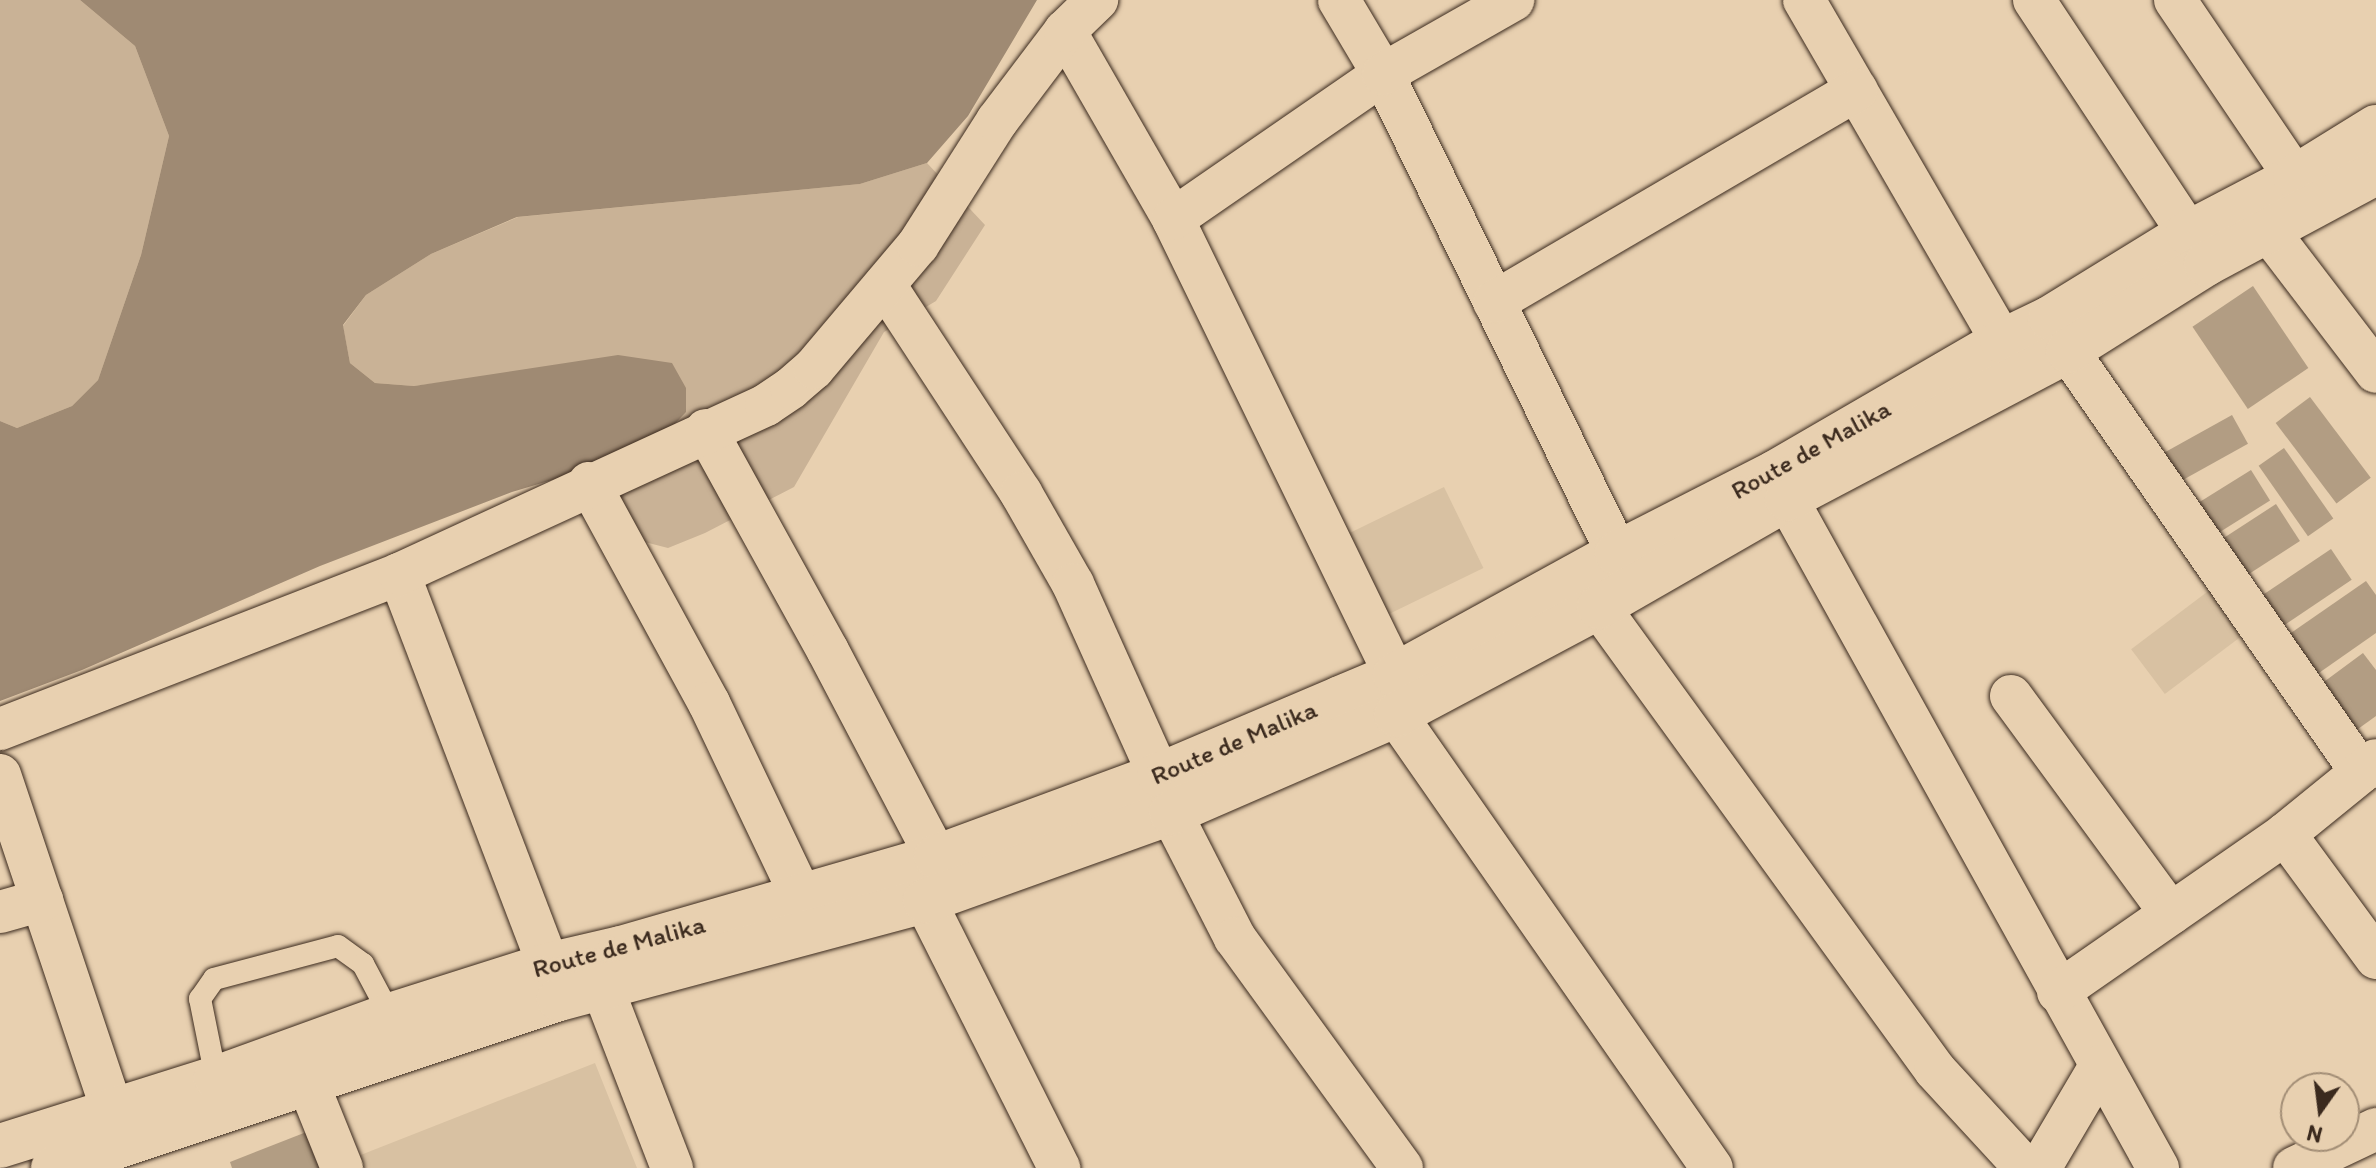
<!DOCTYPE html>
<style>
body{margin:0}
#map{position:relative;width:2376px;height:1168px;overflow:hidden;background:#e8d0b0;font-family:Itim,sans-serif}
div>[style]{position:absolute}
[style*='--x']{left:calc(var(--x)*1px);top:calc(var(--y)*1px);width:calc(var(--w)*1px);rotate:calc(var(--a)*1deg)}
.built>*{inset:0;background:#d8c1a2;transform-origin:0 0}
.green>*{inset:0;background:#c9b296}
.water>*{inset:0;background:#9f8a73}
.building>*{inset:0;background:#b29d83;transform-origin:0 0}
.roads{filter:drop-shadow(0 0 2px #3b2a1e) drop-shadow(0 0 2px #3b2a1e)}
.service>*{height:22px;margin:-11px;padding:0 11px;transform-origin:11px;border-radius:11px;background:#e8d0b0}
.minor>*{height:42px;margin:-21px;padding:0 21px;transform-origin:21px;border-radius:21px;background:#e8d0b0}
.secondary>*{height:44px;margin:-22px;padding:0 22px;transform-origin:22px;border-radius:22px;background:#e8d0b0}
span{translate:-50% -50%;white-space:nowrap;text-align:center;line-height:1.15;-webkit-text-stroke:7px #e8d0b0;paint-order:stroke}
.street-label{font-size:26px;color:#3b2a1e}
.north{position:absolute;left:2280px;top:1072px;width:80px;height:80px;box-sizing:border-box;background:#e8d0b0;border:2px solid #a38e76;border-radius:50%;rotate:194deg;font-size:22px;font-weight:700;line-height:32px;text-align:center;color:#3b2a1e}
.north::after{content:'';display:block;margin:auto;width:28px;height:36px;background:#3b2a1e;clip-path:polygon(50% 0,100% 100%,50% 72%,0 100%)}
</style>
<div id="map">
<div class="built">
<i style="left:1444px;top:487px;width:90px;height:105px;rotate:64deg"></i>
<i style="left:2215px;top:586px;width:56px;height:105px;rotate:53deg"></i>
<i style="clip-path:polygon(595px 1063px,637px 1168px,357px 1168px,353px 1158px)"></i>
</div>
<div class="green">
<i style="clip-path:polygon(0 0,80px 0,135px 46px,169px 136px,141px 255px,98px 380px,72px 406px,17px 428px,0 421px)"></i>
<i style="clip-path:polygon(927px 163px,985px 225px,936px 301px,884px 332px,794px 487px,705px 533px,668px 548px,606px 532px,572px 474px,462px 380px,414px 386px,375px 383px,350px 363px,343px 326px,366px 295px,431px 254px,518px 217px,860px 184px)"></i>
</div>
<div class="water">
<i style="clip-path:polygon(80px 0,1037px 0,968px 116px,927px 163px,860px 184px,517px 217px,431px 254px,366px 295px,343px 325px,350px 363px,375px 383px,414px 386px,618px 355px,672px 363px,686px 388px,686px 412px,664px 435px,572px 474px,512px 492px,320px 566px,82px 670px,0 701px,0 421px,17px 428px,72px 406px,98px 380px,141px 255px,169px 136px,135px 46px)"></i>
</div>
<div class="building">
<i style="left:2253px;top:286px;width:99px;height:73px;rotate:56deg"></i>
<i style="left:2310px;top:397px;width:101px;height:43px;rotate:53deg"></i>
<i style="left:2232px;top:415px;width:33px;height:89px;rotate:61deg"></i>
<i style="left:2284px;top:448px;width:86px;height:31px;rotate:55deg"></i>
<i style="left:2251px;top:470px;width:36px;height:62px;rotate:58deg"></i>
<i style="left:2276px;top:504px;width:44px;height:72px;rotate:57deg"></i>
<i style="left:2331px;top:549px;width:37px;height:82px;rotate:56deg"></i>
<i style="clip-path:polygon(2366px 581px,2376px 595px,2376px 633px,2316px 675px,2288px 635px)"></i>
<i style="clip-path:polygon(2363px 653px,2376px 670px,2376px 716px,2351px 734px,2317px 687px)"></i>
<i style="clip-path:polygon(309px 1131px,325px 1168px,232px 1168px,230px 1162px)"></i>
</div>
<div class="roads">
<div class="service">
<i style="--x:216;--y:1078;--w:81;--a:-101.4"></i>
<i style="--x:200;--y:999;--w:24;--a:-55"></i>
<i style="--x:214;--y:979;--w:128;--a:-14.9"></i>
<i style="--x:338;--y:946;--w:31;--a:36"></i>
<i style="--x:363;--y:964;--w:58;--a:62.1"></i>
</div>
<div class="minor">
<i style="--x:1339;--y:0;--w:86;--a:59.3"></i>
<i style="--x:1383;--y:74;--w:533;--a:63.96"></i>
<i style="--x:1804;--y:0;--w:394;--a:59.9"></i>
<i style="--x:2034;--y:0;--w:279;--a:56.5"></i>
<i style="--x:2175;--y:0;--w:214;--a:55.9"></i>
<i style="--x:1065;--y:31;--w:217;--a:60.1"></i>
<i style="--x:1173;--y:219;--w:507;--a:64.04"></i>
<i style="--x:1173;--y:219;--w:255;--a:-34.6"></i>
<i style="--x:1383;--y:74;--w:150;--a:-29.6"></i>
<i style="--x:2269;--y:232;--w:176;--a:52.6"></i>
<i style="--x:885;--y:285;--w:249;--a:56.8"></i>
<i style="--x:1021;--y:493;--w:105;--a:60.3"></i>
<i style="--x:1073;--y:584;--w:209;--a:65.8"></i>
<i style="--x:1494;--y:302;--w:420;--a:-30.3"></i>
<i style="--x:2068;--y:351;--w:513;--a:55.16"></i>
<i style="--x:706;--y:430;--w:252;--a:61.1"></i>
<i style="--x:828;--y:651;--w:233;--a:62.3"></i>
<i style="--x:589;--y:483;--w:251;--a:61.4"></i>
<i style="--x:709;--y:703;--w:214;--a:64.5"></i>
<i style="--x:1787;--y:499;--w:765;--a:60.99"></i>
<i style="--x:399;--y:574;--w:418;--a:69.1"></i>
<i style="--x:1599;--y:607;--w:572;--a:54.03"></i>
<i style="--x:1935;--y:1070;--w:133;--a:47.4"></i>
<i style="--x:2011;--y:696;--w:270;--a:53.7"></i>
<i style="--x:1396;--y:715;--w:552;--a:55.1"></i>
<i style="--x:0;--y:729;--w:428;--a:-21.2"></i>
<i style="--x:399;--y:574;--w:404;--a:-24.7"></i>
<i style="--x:766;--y:405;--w:30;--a:-34"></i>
<i style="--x:791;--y:388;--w:30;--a:-41"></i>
<i style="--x:814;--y:368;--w:161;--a:-49.8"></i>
<i style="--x:918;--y:245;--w:147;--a:-57.5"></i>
<i style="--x:997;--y:121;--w:113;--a:-52.9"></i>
<i style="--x:1065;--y:31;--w:45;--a:-44.1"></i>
<i style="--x:0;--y:775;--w:353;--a:71.5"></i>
<i style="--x:1171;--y:813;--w:140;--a:62.9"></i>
<i style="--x:1235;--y:938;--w:284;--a:54"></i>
<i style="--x:2285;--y:834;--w:154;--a:53.7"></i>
<i style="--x:925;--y:901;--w:299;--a:63.3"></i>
<i style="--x:0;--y:912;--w:44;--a:-15.9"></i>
<i style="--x:603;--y:989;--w:192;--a:68.9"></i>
<i style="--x:2058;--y:992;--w:277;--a:-34.8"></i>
<i style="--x:2285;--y:834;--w:117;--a:-39.1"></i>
<i style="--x:295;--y:1051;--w:126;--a:68.1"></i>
<i style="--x:2040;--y:1168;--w:118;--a:-59.5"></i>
<i style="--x:2294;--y:1168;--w:91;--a:-25.4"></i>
</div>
<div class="secondary">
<i style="--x:0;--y:1146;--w:226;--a:-17.5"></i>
<i style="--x:216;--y:1078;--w:185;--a:-19.9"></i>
<i style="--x:390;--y:1015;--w:166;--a:-17.6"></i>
<i style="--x:548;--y:965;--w:75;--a:-13.1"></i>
<i style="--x:621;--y:948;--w:328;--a:-16.1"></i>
<i style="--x:936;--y:857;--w:238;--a:-20.2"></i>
<i style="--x:1159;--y:775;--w:197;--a:-23"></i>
<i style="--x:1340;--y:698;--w:60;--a:-22.7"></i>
<i style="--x:1395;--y:675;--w:253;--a:-28.8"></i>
<i style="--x:1617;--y:553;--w:176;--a:-27"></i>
<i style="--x:1774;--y:473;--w:263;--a:-30.1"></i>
<i style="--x:2002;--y:341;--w:53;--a:-25.6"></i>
<i style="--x:2050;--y:318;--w:162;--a:-31.6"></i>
<i style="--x:2188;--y:233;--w:121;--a:-27.6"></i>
<i style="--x:2295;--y:177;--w:95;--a:-31.7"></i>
<i style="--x:53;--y:1168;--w:533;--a:-18.47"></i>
<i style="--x:559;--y:999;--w:379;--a:-15"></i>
<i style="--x:925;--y:901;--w:261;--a:-19.7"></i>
<i style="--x:1171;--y:813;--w:245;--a:-23.5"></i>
<i style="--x:1396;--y:715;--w:230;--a:-28"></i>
<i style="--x:1599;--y:607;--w:217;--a:-29.9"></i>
<i style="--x:1787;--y:499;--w:318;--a:-27.8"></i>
<i style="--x:2068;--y:351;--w:163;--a:-32.2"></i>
<i style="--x:2206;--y:264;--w:193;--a:-28.2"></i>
</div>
</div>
<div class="street-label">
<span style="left:1811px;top:450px;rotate:-29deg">Route de Malika</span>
<span style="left:1234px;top:743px;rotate:-23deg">Route de Malika</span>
<span style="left:619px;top:947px;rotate:-15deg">Route de Malika</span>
</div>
<div class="north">N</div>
</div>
